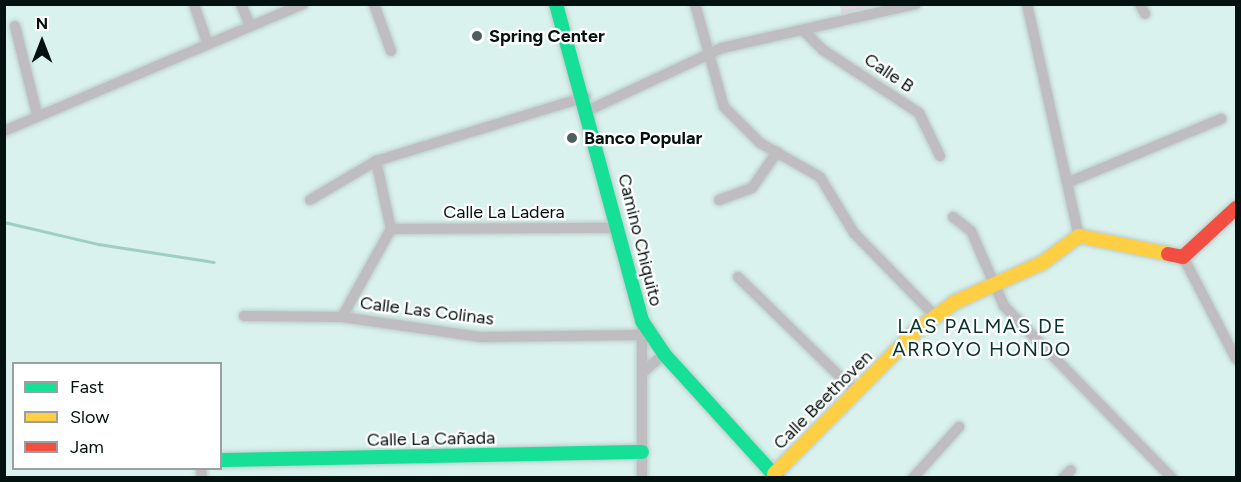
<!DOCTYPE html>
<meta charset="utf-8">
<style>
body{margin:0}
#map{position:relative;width:1241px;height:482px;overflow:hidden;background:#daf2ed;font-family:Figtree,sans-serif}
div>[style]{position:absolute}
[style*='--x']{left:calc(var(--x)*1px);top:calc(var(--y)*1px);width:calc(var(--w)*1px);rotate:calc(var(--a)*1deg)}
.green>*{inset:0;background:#e2d7e1}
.stream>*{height:3px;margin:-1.5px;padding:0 1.5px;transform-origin:1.5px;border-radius:1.5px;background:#9fcec4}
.roads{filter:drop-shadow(0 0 2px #baccc9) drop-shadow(0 0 2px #baccc9)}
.street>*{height:10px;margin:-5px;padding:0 5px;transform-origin:5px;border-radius:5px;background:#c0bdc0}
.fast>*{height:14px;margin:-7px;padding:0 7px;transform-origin:7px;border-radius:7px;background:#16e098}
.slow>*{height:14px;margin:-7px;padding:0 7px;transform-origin:7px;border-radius:7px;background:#ffcf43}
.jam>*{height:14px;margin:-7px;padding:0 7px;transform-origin:7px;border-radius:7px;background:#f24e42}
.dots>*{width:16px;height:16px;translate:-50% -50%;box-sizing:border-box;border:3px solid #fff;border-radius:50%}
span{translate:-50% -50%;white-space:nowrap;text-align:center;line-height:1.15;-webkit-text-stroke:4.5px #fff;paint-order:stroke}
.poi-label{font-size:18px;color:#03110f;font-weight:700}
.left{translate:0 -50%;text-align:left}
.street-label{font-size:18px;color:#03110f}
.neighbourhood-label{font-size:20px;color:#08332d;letter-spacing:1.5px}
.frame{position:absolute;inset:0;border:6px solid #03110f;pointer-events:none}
.legend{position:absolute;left:12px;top:362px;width:210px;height:108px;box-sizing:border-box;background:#fff;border:2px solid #9aa09f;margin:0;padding:8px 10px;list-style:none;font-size:18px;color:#03110f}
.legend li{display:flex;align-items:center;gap:12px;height:30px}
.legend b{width:30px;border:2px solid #9aa09f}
.north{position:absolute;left:12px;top:12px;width:60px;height:60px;-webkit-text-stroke:4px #fff;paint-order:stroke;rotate:0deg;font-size:16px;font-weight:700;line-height:24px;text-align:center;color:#03110f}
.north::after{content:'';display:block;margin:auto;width:21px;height:27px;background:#03110f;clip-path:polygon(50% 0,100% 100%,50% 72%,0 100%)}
</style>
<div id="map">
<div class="green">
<i style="clip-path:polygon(840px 4px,877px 4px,877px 5px,841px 14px)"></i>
</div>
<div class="stream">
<i style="--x:4;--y:222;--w:97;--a:13.2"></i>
<i style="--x:98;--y:244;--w:117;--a:8.8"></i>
</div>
<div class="roads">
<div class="street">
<i style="--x:194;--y:4;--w:40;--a:71.1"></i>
<i style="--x:241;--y:4;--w:23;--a:67"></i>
<i style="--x:374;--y:4;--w:50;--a:70.1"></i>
<i style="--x:695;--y:4;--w:107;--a:74.3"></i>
<i style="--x:724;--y:107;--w:51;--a:45"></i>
<i style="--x:760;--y:143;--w:69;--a:29.5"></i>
<i style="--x:820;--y:177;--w:66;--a:58.7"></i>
<i style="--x:854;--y:233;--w:115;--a:45.7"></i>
<i style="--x:1027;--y:4;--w:238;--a:77.4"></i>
<i style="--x:1140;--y:4;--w:11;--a:63"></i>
<i style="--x:15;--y:26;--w:91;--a:76"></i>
<i style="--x:804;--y:31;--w:27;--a:45"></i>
<i style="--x:823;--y:50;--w:115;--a:33.3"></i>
<i style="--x:919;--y:113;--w:48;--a:64"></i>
<i style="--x:589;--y:110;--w:147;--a:-25"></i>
<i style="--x:722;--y:48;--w:199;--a:-12.8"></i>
<i style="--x:4;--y:131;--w:325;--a:-23"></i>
<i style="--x:1069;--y:182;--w:165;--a:-22.5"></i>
<i style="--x:310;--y:200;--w:77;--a:-30.6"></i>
<i style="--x:376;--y:161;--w:219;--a:-17"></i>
<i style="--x:719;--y:200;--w:35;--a:-20"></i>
<i style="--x:752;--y:188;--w:44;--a:-55.2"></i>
<i style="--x:953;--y:217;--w:23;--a:38"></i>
<i style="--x:971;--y:231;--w:82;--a:66.3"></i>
<i style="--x:1004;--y:306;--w:240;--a:45.7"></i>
<i style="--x:391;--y:229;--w:226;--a:-0.3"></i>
<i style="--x:1183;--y:257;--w:115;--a:62.5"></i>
<i style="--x:738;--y:277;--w:165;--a:44.3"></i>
<i style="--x:244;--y:316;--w:98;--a:0.6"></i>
<i style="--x:342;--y:317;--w:139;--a:8.2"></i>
<i style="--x:480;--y:337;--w:162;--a:-0.7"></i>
<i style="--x:342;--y:317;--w:101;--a:-60.9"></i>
<i style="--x:391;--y:229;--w:70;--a:-102.4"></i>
<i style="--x:642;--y:373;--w:29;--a:-41"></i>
<i style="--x:201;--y:468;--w:10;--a:84"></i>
<i style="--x:642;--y:478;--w:150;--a:-90"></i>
<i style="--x:913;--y:478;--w:69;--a:-48"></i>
<i style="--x:1063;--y:478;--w:11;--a:-45"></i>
</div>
<div class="fast">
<i style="--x:556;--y:4;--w:328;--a:74.8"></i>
<i style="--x:642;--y:321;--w:40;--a:56"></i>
<i style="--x:664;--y:354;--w:168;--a:47.7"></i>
<i style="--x:220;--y:460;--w:422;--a:-1.1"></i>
</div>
<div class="slow">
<i style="--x:774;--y:474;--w:203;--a:-45.2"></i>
<i style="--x:917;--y:330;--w:47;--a:-36.4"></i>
<i style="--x:955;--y:302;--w:95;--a:-24.1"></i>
<i style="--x:1042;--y:263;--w:46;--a:-36.1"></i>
<i style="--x:1079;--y:236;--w:91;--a:11.4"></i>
</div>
<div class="jam">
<i style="--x:1168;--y:254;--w:15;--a:11"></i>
<i style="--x:1183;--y:257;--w:72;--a:-42.8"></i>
</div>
</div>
<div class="dots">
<i style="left:477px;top:36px;background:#4e605d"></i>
<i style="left:572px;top:138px;background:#4e605d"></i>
</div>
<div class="poi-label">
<span class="left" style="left:489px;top:36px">Spring Center</span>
<span class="left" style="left:584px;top:138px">Banco Popular</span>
</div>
<div class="street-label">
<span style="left:889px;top:73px;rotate:34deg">Calle B</span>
<span style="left:504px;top:212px">Calle La Ladera</span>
<span style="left:640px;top:240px;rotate:76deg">Camino Chiquito</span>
<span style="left:427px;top:311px;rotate:7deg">Calle Las Colinas</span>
<span style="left:823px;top:400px;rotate:-45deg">Calle Beethoven</span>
<span style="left:431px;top:439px;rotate:-1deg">Calle La Cañada</span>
</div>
<div class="neighbourhood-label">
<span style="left:982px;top:338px">LAS PALMAS DE<br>ARROYO HONDO</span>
</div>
<div class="frame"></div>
<ul class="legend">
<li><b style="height:8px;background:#16e098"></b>Fast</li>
<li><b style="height:8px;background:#ffcf43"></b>Slow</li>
<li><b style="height:8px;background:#f24e42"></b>Jam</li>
</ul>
<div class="north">N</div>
</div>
